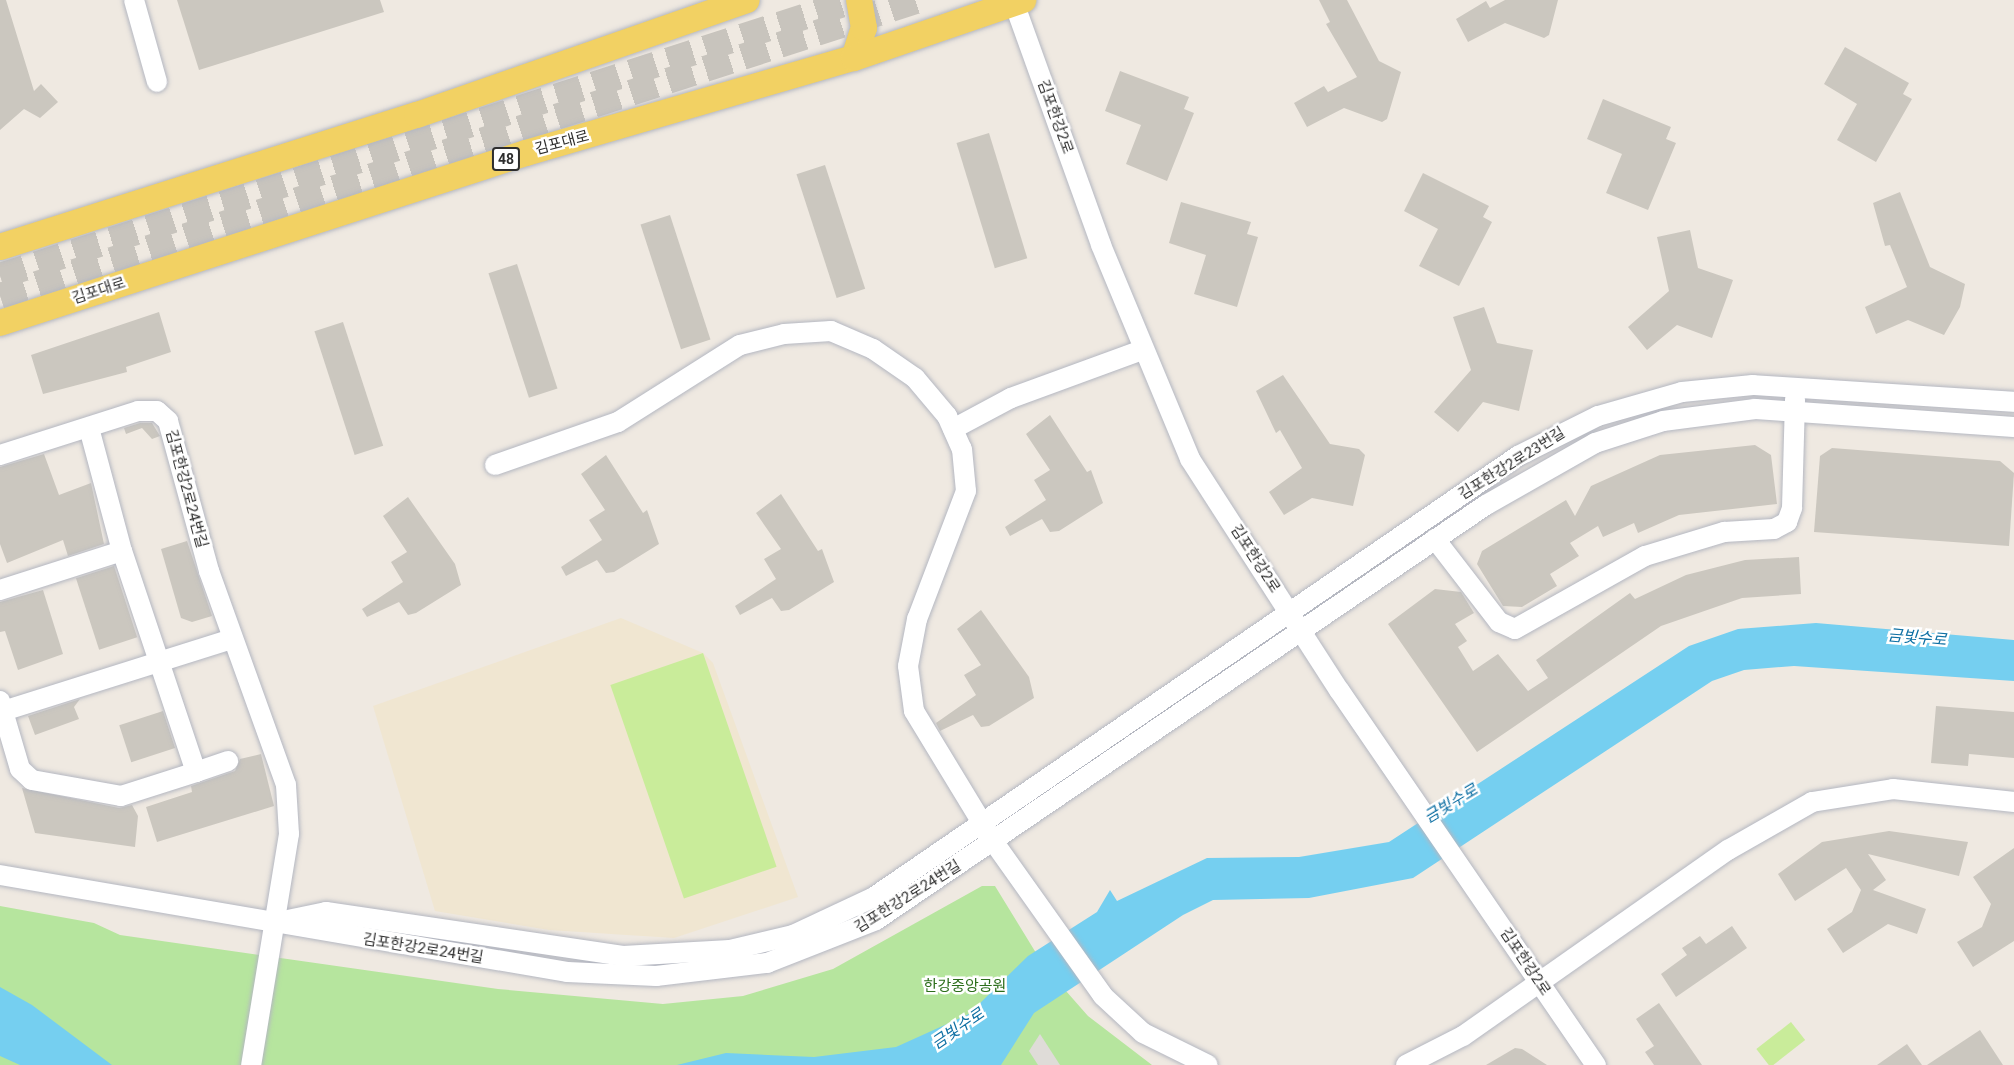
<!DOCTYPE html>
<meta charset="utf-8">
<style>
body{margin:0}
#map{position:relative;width:2014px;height:1065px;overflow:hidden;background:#efe9e1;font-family:Roboto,"Noto Sans KR",sans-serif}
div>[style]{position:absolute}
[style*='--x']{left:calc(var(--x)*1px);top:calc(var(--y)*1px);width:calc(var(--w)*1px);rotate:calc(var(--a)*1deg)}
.education>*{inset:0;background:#f0e6d1}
.green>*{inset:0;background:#b6e59e}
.pitch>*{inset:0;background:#c9ec9a;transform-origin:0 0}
.plaza>*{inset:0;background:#dfdcd8}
.water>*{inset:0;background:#75cff0}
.building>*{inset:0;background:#cbc7bf;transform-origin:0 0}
.major-tunnel>*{height:26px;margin-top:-13px;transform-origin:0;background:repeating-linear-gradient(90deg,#c8c4bd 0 26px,transparent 0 39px)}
.roads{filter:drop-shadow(0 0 2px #b4b7c1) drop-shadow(0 0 2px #b4b7c1)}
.minor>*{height:20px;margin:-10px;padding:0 10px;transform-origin:10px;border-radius:10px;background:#fff}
.major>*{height:26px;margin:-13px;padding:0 13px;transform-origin:13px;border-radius:13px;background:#f2d163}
span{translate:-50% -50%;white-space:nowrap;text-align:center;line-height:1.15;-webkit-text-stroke:5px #fff;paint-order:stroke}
.shield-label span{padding:2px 4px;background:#fff;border:2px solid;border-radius:4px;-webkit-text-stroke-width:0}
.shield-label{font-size:14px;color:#2e2e2e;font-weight:700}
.street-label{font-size:15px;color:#2e2e2e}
.park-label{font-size:15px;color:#2c6e1b}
.water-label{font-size:16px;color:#0d6fa3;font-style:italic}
</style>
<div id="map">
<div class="education">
<i style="clip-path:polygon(621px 618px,703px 653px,713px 663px,798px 897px,674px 938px,549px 930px,435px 911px,373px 706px)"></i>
</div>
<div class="green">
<i style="clip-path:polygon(982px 886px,995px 886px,1044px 966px,1088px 1016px,1152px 1065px,0 1065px,0 906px,94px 923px,120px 935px,498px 989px,663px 1004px,743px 996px,833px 969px)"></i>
</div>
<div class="pitch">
<i style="left:703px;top:653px;width:226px;height:98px;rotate:71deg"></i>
<i style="left:1791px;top:1022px;width:23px;height:44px;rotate:52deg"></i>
</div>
<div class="plaza">
<i style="clip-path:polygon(1040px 1034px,1060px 1065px,1038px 1065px,1029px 1051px)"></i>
</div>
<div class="water">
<i style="clip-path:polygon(1816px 623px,2014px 640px,2014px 681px,1794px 666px,1744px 670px,1712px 681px,1413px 878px,1309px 898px,1213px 900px,1183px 915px,1034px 1013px,1001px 1065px,677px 1065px,726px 1053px,814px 1057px,896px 1047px,969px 1014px,1028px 956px,1097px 912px,1110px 890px,1117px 901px,1207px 858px,1299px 857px,1389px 842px,1689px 646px,1738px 629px)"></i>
<i style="clip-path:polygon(0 987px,32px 1005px,112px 1065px,20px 1065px,0 1056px)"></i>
</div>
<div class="building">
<i style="clip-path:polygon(0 0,6px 0,34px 91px,41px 84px,58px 102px,40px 118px,24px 109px,0 130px)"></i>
<i style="clip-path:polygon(177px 0,380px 0,384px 12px,199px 70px)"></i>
<i style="clip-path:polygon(1319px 0,1347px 0,1379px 61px,1401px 72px,1387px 119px,1382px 122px,1344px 108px,1307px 127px,1294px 103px,1324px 86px,1328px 92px,1357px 77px,1326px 24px,1330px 22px)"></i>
<i style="clip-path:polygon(1505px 0,1558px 0,1549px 35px,1544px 38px,1505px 23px,1468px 42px,1456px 19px,1486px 1px,1490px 8px)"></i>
<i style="clip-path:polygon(1845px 47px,1909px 83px,1903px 94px,1912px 99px,1876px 162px,1837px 140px,1857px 104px,1824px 84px)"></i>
<i style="clip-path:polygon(1120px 71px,1189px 97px,1184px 109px,1194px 113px,1167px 181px,1126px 164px,1141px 125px,1105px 111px)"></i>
<i style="clip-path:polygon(1603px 99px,1671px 127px,1666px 139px,1676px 143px,1648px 210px,1606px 193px,1622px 154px,1587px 139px)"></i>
<i style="left:989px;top:133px;width:131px;height:34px;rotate:73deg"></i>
<i style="left:825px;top:165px;width:130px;height:30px;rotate:72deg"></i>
<i style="clip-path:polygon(1423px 173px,1489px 206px,1483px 217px,1492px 222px,1459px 286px,1419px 266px,1438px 229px,1404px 211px)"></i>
<i style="clip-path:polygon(1900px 192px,1930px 267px,1965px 284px,1960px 307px,1944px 335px,1908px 320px,1876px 334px,1865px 307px,1907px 287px,1890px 245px,1885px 246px,1873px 203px)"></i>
<i style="clip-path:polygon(1181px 202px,1251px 222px,1247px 234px,1258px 237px,1237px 307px,1194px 294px,1206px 255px,1169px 243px)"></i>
<i style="left:670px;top:215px;width:131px;height:31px;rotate:72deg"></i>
<i style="clip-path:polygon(1690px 230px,1698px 268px,1733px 280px,1727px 297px,1712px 338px,1677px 325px,1647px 350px,1628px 327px,1669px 291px,1657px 237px)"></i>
<i style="left:517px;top:264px;width:131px;height:30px;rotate:72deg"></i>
<i style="clip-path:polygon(1484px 307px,1497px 343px,1533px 350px,1519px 411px,1483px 402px,1458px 432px,1434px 412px,1471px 370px,1453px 317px)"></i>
<i style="clip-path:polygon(159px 312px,171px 352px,126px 367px,127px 372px,43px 394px,31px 355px)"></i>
<i style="left:343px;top:322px;width:130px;height:30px;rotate:72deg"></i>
<i style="clip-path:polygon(1283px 375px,1330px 444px,1359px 449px,1365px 455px,1353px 506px,1312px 498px,1284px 515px,1269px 492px,1302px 468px,1280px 430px,1276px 433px,1256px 391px)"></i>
<i style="clip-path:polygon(1050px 415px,1087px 472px,1091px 470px,1103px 503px,1059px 531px,1050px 532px,1042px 519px,1010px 536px,1005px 527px,1046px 500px,1034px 480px,1050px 470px,1026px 434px)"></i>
<i style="clip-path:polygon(140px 423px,152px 423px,160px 436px,152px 439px,142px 428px,126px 434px,124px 428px)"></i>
<i style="clip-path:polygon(1755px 445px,1771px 455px,1777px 504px,1679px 515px,1638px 533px,1634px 523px,1603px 537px,1598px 526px,1570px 543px,1579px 556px,1550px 574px,1557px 586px,1522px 607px,1503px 606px,1477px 564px,1482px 551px,1566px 500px,1575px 516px,1591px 486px,1660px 455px)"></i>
<i style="clip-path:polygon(1832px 448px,2000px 461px,2014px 473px,2009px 546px,1814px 532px,1820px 456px)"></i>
<i style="clip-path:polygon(44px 454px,59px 495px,91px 483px,104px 544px,68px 556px,63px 540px,7px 563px,0 544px,0 467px)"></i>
<i style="clip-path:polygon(606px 455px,643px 513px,647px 510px,659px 544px,614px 572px,606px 573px,597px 560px,566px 576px,561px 567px,602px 540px,589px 520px,605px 510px,581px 474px)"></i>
<i style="clip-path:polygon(781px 494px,818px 551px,822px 549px,834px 582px,789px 610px,781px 611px,772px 598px,740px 615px,735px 606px,776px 579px,764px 559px,781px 549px,756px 513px)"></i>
<i style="clip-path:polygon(408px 497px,455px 564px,461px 585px,416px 613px,408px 615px,399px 602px,367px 617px,362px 609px,403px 582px,391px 562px,407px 552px,383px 516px)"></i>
<i style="clip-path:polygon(187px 541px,212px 616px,192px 622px,181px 618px,161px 549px)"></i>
<i style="clip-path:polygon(1799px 557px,1801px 594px,1742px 598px,1661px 626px,1477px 752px,1388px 624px,1435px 589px,1461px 592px,1474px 613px,1455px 624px,1467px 641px,1458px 647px,1473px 671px,1498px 654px,1528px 691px,1548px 678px,1536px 660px,1630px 593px,1635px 599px,1686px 575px,1745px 560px)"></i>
<i style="left:114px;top:566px;width:75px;height:40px;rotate:72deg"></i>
<i style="clip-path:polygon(43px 590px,63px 654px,18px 670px,5px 631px,0 632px,0 602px)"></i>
<i style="clip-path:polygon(981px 610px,1029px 677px,1034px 698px,989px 726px,981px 727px,973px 715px,940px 731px,936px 723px,976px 695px,964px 675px,981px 665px,957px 629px)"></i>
<i style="clip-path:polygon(80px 699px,74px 707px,79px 719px,35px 735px,28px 716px)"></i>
<i style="clip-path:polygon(1936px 706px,2014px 712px,2014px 758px,1969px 754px,1968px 766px,1931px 763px)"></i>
<i style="left:163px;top:711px;width:39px;height:46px;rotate:72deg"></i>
<i style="clip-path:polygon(261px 754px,274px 806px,157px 842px,146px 807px,192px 792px,191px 786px,235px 771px,240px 759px)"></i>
<i style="clip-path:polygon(22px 788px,119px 808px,132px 805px,138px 816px,135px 847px,35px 833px)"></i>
<i style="clip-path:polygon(1889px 831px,1968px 842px,1959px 876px,1868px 854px,1886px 880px,1873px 890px,1926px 909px,1917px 934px,1888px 924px,1843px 953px,1827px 929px,1852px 912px,1861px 890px,1846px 868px,1795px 901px,1778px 874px,1822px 842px)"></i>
<i style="clip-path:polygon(2014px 848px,2014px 941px,1973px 967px,1957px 942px,1982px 927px,1991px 904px,1973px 877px)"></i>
<i style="clip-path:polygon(1732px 926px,1747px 948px,1676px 997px,1661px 974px,1687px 955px,1682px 948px,1700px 936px,1706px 944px)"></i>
<i style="clip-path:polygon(1659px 1003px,1702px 1065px,1654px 1065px,1645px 1052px,1654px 1046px,1636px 1019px)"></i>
<i style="clip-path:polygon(1980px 1030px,2003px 1065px,1927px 1065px)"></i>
<i style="clip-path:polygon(1907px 1044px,1922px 1065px,1877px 1065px)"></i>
<i style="clip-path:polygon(1515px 1048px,1522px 1049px,1547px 1065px,1486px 1065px)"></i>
</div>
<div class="major-tunnel">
<i style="--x:0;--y:276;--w:899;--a:-17.87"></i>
<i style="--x:0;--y:296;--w:965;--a:-17.85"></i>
</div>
<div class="roads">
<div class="minor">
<i style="--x:134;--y:0;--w:85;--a:74.3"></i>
<i style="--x:1013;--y:0;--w:260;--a:70.2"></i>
<i style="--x:1101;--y:245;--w:232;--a:67.4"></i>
<i style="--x:1190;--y:459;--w:275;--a:57.2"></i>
<i style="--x:1339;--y:690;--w:455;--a:55.6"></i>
<i style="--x:953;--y:429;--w:66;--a:-28.1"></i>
<i style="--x:1011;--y:398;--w:140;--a:-20.1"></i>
<i style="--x:0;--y:455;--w:145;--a:-17.7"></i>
<i style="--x:138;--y:411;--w:19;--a:0"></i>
<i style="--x:157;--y:411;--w:15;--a:42"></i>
<i style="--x:168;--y:421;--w:156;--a:74.7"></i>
<i style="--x:209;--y:571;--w:227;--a:70.2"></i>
<i style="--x:286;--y:785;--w:49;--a:86.5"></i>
<i style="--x:289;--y:834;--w:234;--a:99.3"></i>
<i style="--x:495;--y:465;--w:130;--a:-19.3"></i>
<i style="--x:618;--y:422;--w:144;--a:-32.3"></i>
<i style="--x:740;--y:345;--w:45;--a:-14"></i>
<i style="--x:784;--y:334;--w:47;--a:-3.7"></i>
<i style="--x:831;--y:331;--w:46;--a:23.2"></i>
<i style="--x:873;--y:349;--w:51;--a:34.6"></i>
<i style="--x:915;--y:378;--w:50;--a:49.9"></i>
<i style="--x:947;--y:416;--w:36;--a:66"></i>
<i style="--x:962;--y:449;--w:42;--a:84.6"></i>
<i style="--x:966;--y:491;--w:137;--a:110.9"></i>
<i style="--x:917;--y:619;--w:48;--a:100.8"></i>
<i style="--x:908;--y:666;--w:45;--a:82.4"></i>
<i style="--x:914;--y:711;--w:152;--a:58.7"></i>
<i style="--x:993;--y:841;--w:190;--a:54.6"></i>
<i style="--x:1103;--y:996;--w:54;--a:42.8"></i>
<i style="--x:1143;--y:1033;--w:72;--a:26.2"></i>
<i style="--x:1435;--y:539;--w:105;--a:52.4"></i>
<i style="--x:1499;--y:622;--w:17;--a:24"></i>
<i style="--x:1515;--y:629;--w:149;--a:-29.3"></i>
<i style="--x:1645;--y:556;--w:83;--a:-16.9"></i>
<i style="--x:1724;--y:532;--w:50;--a:-3.4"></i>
<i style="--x:1774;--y:529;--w:15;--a:-28"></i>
<i style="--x:1787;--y:522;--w:15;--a:-70"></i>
<i style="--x:1792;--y:508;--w:109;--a:-88.4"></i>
<i style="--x:0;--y:590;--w:128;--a:-17.7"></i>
<i style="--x:122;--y:551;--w:127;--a:-105"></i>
<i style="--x:0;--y:701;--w:71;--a:73.6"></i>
<i style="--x:20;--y:769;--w:16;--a:43"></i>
<i style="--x:32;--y:780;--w:90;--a:10.2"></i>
<i style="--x:121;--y:796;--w:79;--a:-17.7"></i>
<i style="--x:196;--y:772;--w:233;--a:-108.5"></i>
<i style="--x:0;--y:712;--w:243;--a:-17.5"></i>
<i style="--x:196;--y:772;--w:34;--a:-19"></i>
<i style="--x:0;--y:875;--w:575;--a:9.71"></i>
<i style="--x:567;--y:972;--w:89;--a:2.6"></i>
<i style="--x:656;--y:976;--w:112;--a:-6.7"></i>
<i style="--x:767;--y:963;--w:117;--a:-21.5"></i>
<i style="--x:876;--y:920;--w:738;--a:-34.23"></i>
<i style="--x:1486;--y:505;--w:125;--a:-29.6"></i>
<i style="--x:1595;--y:443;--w:71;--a:-17.9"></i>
<i style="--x:1663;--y:421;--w:93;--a:-7.4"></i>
<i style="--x:1755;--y:409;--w:260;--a:4"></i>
<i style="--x:283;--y:921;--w:44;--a:-11.8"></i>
<i style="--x:326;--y:912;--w:300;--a:8.4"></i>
<i style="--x:623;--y:956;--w:107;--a:-3.2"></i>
<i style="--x:730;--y:950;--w:65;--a:-13.4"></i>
<i style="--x:793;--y:935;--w:89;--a:-25.1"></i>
<i style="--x:874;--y:897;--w:781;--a:-34.4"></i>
<i style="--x:1518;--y:456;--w:89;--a:-26.6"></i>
<i style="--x:1598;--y:416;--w:87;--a:-15.9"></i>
<i style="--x:1682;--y:392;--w:71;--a:-5.6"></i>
<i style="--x:1753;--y:385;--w:262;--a:3.7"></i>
<i style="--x:1406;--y:1065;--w:64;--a:-27"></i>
<i style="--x:1463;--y:1036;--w:324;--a:-35.1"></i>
<i style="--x:1728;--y:850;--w:97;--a:-29.7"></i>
<i style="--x:1812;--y:802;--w:82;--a:-9.1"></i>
<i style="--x:1893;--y:789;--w:122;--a:6.1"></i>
</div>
<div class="major">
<i style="--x:854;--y:58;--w:32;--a:-72"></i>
<i style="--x:864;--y:28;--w:28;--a:-100"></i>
<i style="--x:0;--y:247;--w:437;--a:-17.6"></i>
<i style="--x:417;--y:115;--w:349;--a:-19.2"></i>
<i style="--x:0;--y:323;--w:553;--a:-17.91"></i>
<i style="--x:526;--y:153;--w:341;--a:-16.2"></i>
<i style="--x:854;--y:58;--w:179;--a:-18.9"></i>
</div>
</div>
<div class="shield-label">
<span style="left:506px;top:159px">48</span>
</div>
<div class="street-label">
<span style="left:1055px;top:117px;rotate:70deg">김포한강2로</span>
<span style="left:562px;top:143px;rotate:-15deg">김포대로</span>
<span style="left:99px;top:291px;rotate:-18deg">김포대로</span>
<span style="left:1512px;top:464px;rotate:-32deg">김포한강2로23번길</span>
<span style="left:186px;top:489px;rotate:75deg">김포한강2로24번길</span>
<span style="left:1255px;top:559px;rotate:57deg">김포한강2로</span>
<span style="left:908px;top:897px;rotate:-32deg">김포한강2로24번길</span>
<span style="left:423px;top:949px;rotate:9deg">김포한강2로24번길</span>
<span style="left:1525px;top:962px;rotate:56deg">김포한강2로</span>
</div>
<div class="park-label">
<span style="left:965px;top:987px">한강중앙공원</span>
</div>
<div class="water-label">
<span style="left:1917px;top:638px;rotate:5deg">금빛수로</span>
<span style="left:1451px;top:804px;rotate:-31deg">금빛수로</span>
<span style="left:958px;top:1029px;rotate:-34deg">금빛수로</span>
</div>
</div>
